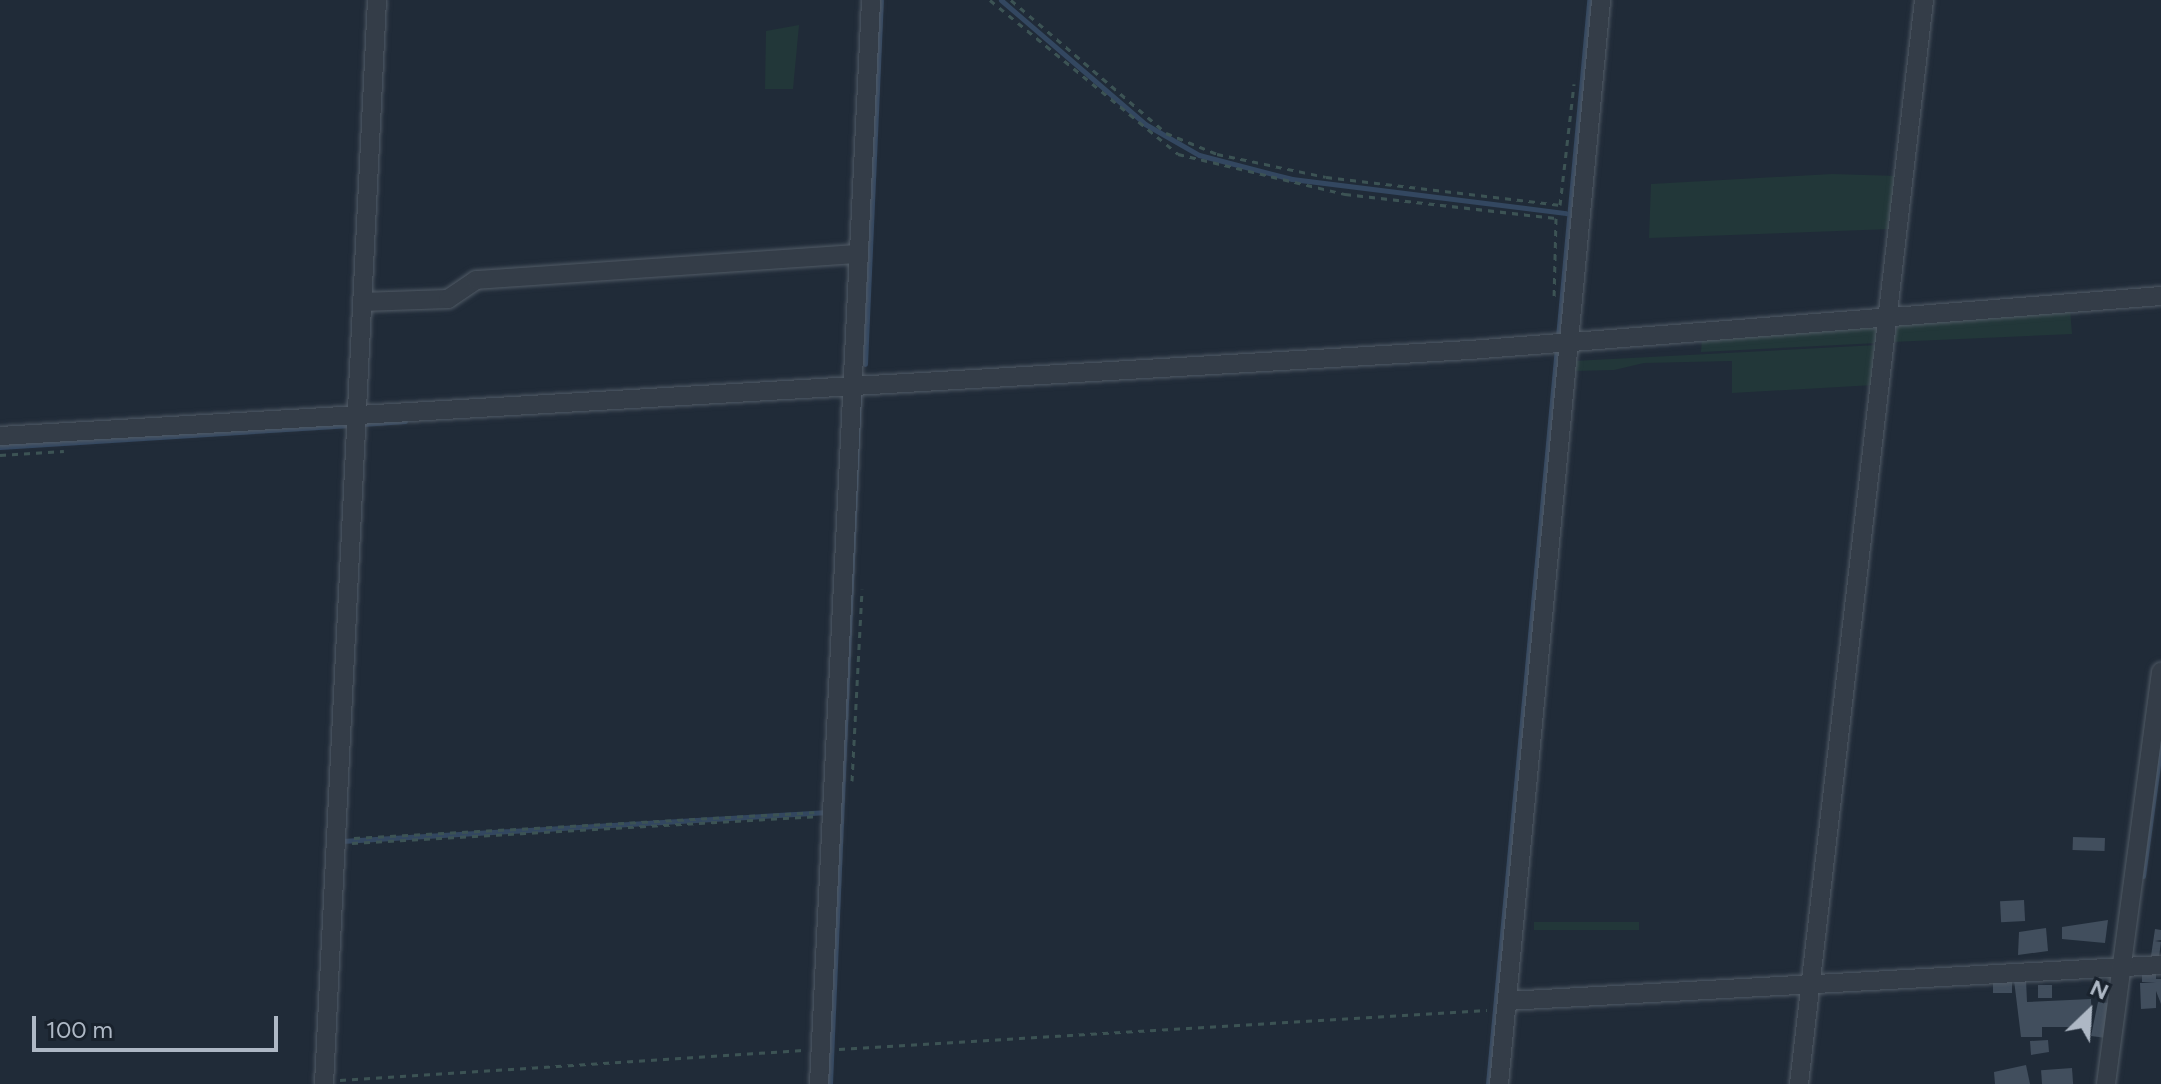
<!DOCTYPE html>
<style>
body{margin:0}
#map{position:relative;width:2161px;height:1084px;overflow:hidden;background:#202b38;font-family:Figtree,sans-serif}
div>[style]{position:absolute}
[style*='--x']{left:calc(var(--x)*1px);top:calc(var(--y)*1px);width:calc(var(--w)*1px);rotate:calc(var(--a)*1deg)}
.green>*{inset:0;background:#223739;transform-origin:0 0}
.stream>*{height:5px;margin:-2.5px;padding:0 2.5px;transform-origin:2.5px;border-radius:2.5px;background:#334760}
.building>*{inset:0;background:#414e5d;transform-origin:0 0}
.path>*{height:3px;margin-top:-1.5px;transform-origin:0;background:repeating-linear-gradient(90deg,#3c5354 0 6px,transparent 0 12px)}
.roads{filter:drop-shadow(0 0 2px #515b66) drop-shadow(0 0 2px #515b66)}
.minor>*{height:18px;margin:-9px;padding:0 9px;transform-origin:9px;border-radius:9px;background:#343d48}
span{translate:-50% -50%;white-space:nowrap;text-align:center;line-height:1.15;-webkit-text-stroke:6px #19222d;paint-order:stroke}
.north{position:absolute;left:2049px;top:972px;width:80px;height:80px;-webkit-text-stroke:6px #19222d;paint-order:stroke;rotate:25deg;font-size:22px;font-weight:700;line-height:32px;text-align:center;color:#aeb8c5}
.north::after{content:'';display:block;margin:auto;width:28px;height:36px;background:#aeb8c5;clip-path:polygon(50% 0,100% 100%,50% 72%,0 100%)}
.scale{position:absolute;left:32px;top:1016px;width:246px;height:36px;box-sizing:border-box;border:4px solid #aeb8c5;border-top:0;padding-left:10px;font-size:24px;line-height:28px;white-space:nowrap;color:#aeb8c5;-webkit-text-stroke:6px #19222d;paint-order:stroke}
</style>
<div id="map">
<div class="green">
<i style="clip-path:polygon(799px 25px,793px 89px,765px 89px,766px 31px)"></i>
<i style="clip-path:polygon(1832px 174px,1898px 176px,1891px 229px,1649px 238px,1651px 184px)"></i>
<i style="clip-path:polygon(2070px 308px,2072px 334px,1892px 342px,1900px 320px)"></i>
<i style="clip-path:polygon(1880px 325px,1878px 343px,1701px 352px,1702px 339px)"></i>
<i style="clip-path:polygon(1878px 345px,1874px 385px,1732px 393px,1732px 361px,1644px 363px,1614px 370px,1574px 371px,1573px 361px)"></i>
<i style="left:1639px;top:922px;width:8px;height:105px;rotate:90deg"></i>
</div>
<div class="stream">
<i style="--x:1001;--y:0;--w:190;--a:40.7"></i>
<i style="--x:1145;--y:124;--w:62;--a:29.9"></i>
<i style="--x:1199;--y:155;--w:96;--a:14.5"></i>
<i style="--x:1292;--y:179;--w:276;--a:7.1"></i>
<i style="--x:1558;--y:337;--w:338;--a:-84.7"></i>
<i style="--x:865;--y:364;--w:364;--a:-87.5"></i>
<i style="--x:362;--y:424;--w:43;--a:-4"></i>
<i style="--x:0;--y:447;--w:351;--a:-3.6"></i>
<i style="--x:342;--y:841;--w:487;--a:-3.4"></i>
<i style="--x:2143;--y:876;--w:135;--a:-82.3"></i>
<i style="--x:830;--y:1084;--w:692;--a:-87.6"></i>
<i style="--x:1488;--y:1084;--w:740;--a:-84.65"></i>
</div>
<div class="building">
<i style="left:2073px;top:837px;width:32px;height:13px;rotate:2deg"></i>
<i style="left:2024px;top:900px;width:21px;height:24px;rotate:87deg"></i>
<i style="clip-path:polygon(2108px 920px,2105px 943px,2062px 939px,2062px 927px)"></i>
<i style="clip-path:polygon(2046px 928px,2048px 951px,2018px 955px,2019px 932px)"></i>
<i style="clip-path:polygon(2155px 929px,2161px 930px,2161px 940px,2155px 941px,2161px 942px,2159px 957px,2151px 956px)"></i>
<i style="clip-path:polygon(2156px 972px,2156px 979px,2161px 979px,2161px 1004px,2156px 991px,2156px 1008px,2141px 1009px,2140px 983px,2156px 983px,2142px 982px,2142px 973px)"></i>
<i style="left:2012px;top:979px;width:14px;height:19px;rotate:90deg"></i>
<i style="clip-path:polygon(2026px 979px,2027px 1002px,2091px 999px,2092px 1027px,2042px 1027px,2042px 1037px,2021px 1037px,2014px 980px)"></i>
<i style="left:2052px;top:985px;width:13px;height:14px;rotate:90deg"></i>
<i style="clip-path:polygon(2098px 1002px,2110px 1003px,2106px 1038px,2091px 1036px)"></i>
<i style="clip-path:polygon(2048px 1040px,2049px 1052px,2031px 1055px,2030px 1041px)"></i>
<i style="clip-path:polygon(2026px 1065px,2030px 1084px,1995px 1084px,1994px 1072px)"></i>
<i style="left:2072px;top:1068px;width:16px;height:31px;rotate:86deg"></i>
</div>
<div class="path">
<i style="--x:990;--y:0;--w:243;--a:39.3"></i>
<i style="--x:1178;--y:154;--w:172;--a:13.5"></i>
<i style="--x:1345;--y:194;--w:212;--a:6.5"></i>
<i style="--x:1556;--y:218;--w:82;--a:91.4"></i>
<i style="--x:1011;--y:0;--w:204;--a:40.6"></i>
<i style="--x:1166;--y:133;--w:55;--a:22.4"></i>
<i style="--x:1217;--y:154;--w:111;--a:11.9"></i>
<i style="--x:1326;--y:177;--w:236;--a:6.8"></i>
<i style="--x:1560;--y:205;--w:122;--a:-83.4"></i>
<i style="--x:0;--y:455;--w:64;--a:-3.6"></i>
<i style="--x:852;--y:781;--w:192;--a:-87"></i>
<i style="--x:354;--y:838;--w:461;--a:-3.2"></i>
<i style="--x:352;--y:843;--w:465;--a:-3.3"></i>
<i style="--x:839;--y:1049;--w:649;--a:-3.44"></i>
<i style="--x:340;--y:1080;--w:464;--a:-3.7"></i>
</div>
<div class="roads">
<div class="minor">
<i style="--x:362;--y:302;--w:86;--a:-2"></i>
<i style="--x:448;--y:299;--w:34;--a:-34"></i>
<i style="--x:476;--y:280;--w:383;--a:-3.9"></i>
<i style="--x:0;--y:436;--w:1473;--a:-3.35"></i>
<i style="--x:1470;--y:350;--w:693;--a:-4.47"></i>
<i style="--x:1507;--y:1001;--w:655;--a:-3.15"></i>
<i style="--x:324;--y:1084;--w:1085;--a:-87.2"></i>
<i style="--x:819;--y:1084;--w:1085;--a:-87.25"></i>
<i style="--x:1499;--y:1084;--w:1089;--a:-84.62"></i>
<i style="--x:1799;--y:1084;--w:1091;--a:-83.42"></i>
<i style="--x:2106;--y:1084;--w:416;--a:-82.4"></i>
</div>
</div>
<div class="north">N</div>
<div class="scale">100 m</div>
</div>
